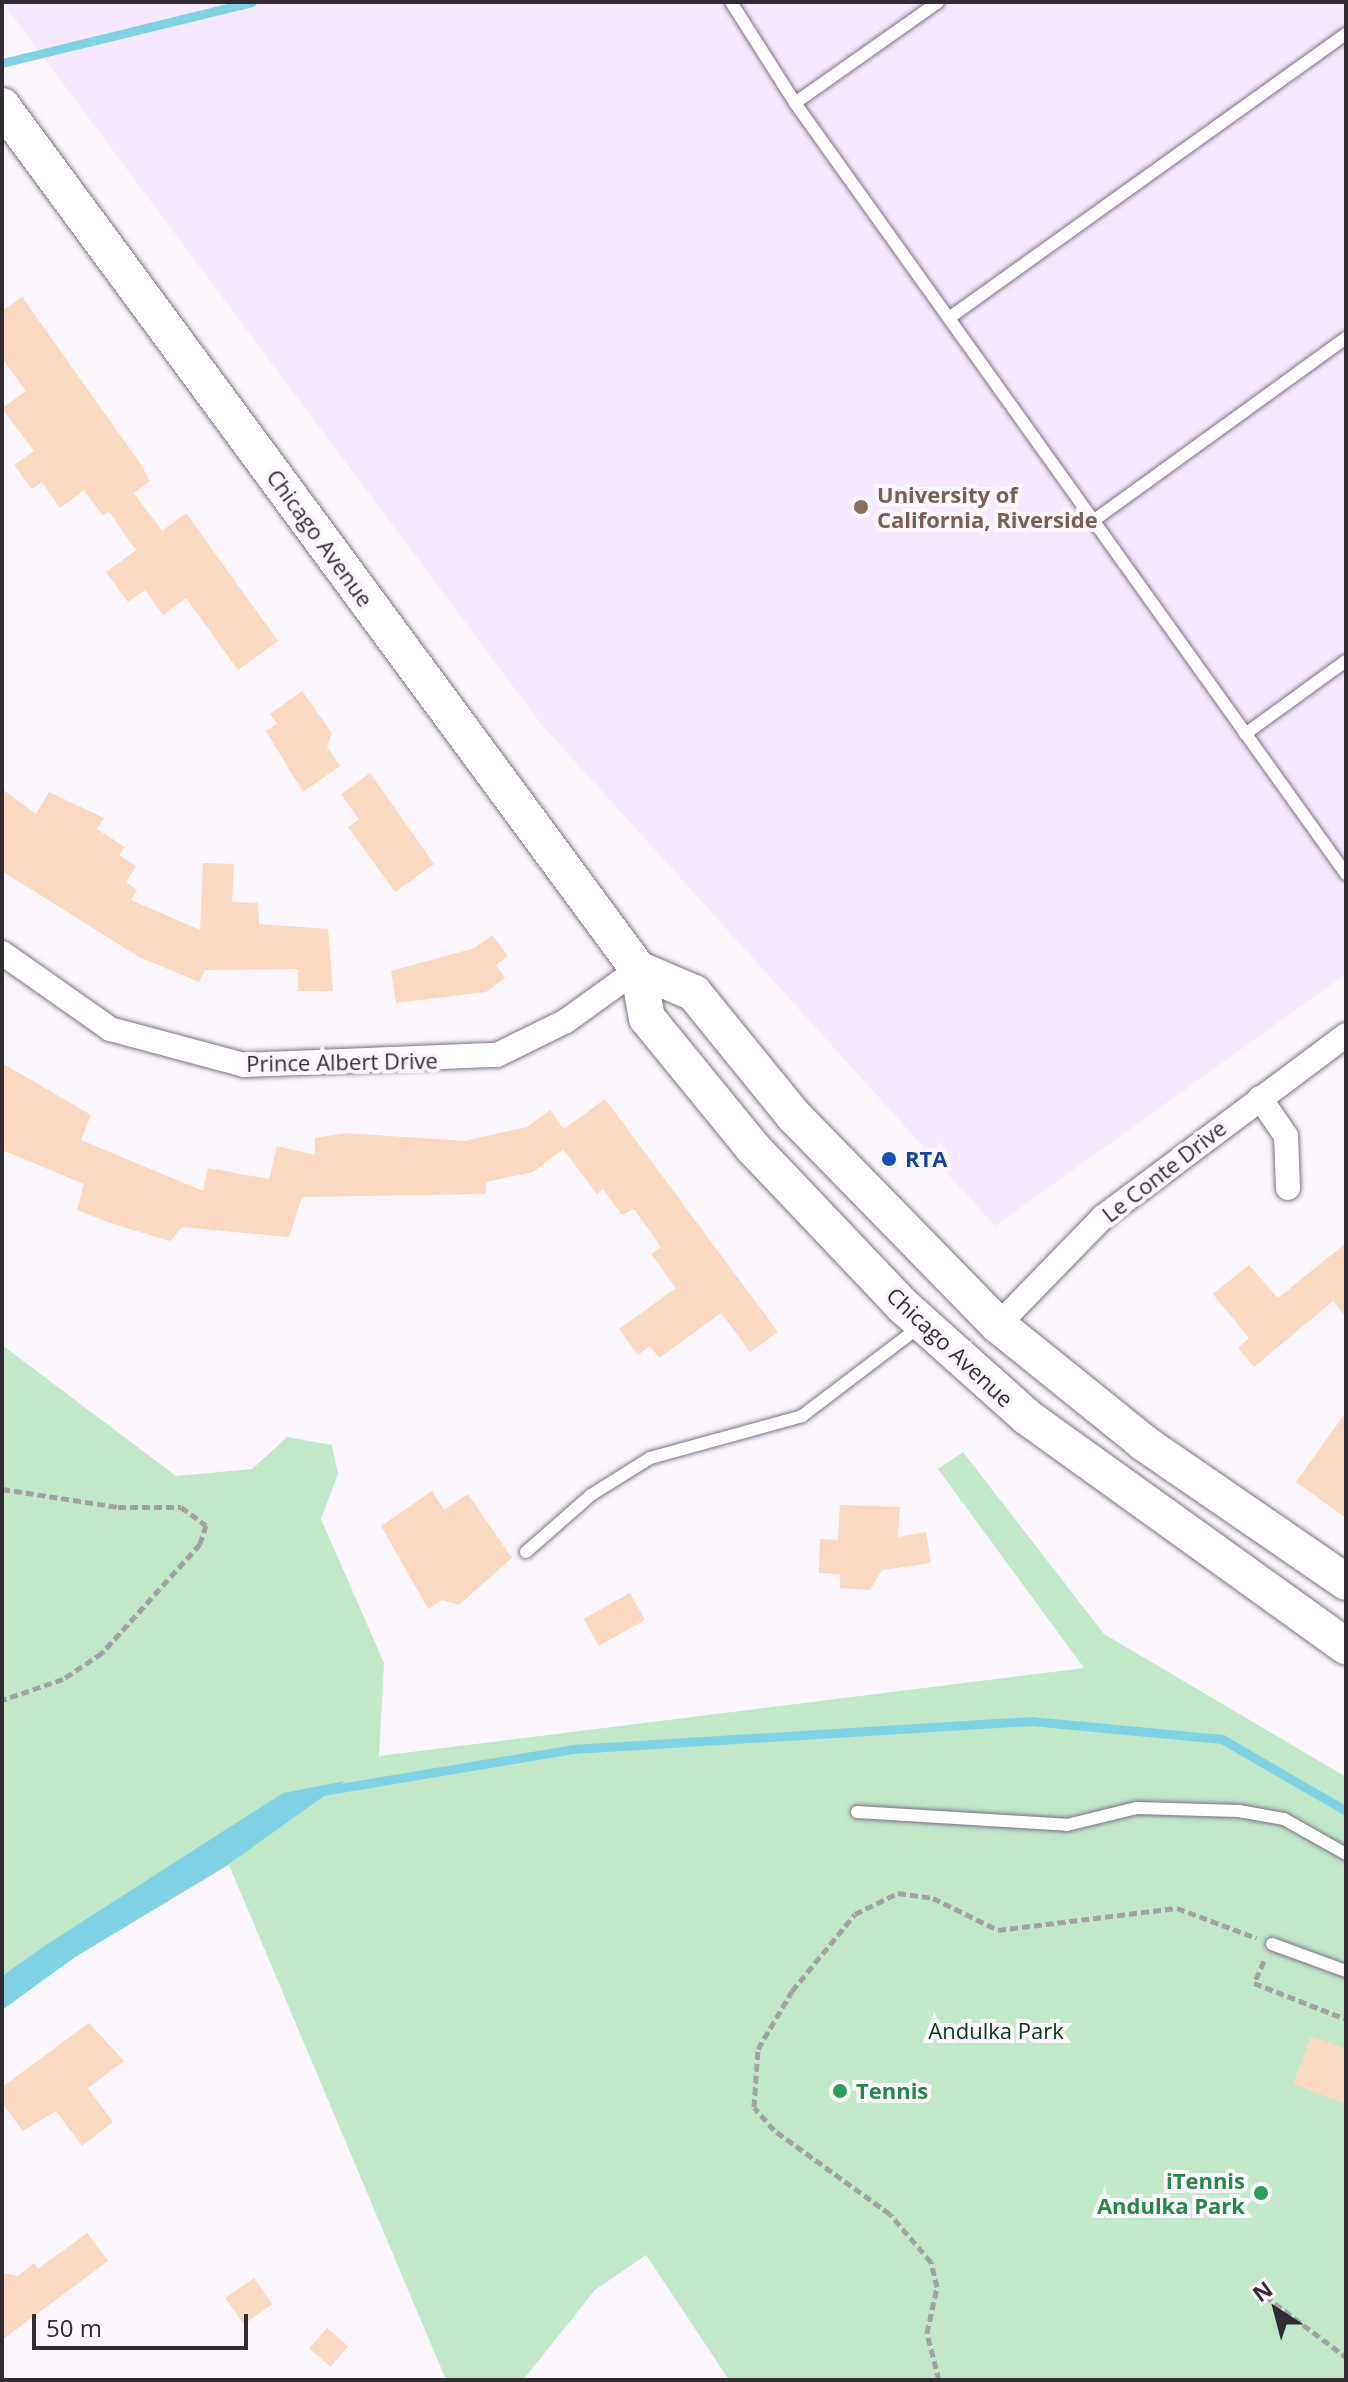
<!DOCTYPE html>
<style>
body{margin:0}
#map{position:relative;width:1348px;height:2382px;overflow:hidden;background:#faf6fb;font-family:"Open Sans",sans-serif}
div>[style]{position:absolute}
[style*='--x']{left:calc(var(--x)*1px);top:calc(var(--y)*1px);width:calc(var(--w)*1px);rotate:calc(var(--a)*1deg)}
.built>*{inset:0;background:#f7e9fd}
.green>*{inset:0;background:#c1e8c9}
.water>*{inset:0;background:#80d2e5}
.stream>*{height:9px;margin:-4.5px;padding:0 4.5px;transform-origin:4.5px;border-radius:4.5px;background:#80d2e5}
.building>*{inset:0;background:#fbd8c0;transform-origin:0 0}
.path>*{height:5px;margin-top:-2.5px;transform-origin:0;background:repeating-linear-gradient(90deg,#a5a0a6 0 8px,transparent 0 12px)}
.roads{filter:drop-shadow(0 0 2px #7f6f85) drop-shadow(0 0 2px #7f6f85)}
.lane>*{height:12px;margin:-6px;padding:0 6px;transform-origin:6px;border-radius:6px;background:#fff}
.street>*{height:24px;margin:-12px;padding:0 12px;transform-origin:12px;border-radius:12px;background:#fff}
.primary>*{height:36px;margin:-18px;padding:0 18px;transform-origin:18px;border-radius:18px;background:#fff}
.dots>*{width:22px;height:22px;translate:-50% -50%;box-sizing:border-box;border:4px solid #faf6fb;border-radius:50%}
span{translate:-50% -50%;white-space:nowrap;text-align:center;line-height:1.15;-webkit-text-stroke:8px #faf6fb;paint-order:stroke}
.education-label{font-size:22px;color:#785e54;font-weight:700}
.left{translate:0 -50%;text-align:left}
.street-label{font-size:22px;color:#312b34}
.transit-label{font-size:22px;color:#164399;font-weight:700}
.park-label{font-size:22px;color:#0b361a}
.leisure-label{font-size:22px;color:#27864d;font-weight:700}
.right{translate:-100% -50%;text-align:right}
.frame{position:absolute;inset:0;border:4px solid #312b34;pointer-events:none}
.north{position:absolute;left:1236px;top:2270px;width:80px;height:80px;-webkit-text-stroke:6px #faf6fb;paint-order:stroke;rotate:324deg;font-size:22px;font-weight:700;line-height:32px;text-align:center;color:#312b34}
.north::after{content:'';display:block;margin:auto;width:28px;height:36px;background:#312b34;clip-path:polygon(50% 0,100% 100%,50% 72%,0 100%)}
.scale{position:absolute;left:32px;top:2314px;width:216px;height:36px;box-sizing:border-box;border:4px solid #312b34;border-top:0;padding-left:10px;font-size:24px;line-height:28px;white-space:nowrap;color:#312b34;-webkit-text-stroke:6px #faf6fb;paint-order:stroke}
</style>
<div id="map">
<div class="built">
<i style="clip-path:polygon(2px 2px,1346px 2px,1346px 974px,995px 1226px,541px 724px)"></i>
</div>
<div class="green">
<i style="clip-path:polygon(2px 1345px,176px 1476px,252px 1469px,287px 1437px,332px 1445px,338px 1474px,321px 1519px,384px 1663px,379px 1756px,1084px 1668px,938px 1469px,963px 1452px,1104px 1634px,1346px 1777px,1346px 2380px,729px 2380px,646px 2255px,595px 2290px,523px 2380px,446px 2380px,229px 1865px,75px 1957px,2px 2010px)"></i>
</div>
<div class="water">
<i style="clip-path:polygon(345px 1781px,229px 1864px,75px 1957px,2px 2010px,2px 1976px,49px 1943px,283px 1793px)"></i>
</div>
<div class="stream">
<i style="--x:2;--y:63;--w:257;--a:-13.7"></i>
<i style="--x:322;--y:1791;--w:254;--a:-9.5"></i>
<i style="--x:573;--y:1749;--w:459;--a:-3.5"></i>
<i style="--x:1031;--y:1721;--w:192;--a:5.4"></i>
<i style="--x:1222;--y:1739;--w:143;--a:30.1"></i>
</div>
<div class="building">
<i style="clip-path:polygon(22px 297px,140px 463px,150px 481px,134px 493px,162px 531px,186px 513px,278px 641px,238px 670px,186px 598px,163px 615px,145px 590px,128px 602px,106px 572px,136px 550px,109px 512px,103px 516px,84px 490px,60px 508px,42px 482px,32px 489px,14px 465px,34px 451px,2px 408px,26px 391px,2px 358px,2px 311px)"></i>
<i style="clip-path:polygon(302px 691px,332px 733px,327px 747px,340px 766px,303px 792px,266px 731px,277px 724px,270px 714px)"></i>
<i style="clip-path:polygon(370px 773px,434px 864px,395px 892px,348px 827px,359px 819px,341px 794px)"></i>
<i style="clip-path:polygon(2px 789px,36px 814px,49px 792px,104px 818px,97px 829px,125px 847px,119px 855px,136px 866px,126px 882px,137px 890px,131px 900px,200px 930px,203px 863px,234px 864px,232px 902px,258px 903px,259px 924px,328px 929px,333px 991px,298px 991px,298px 969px,205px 970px,199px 982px,139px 957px,2px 871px)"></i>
<i style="clip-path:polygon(492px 935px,508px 956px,496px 965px,505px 978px,486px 992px,396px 1003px,391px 971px,475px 948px)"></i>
<i style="clip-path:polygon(2px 1063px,91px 1115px,81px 1140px,203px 1191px,208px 1168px,269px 1179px,277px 1146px,315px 1155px,315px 1138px,346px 1133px,465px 1141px,527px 1127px,550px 1110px,564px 1129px,605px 1099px,778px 1332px,750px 1352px,721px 1313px,659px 1358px,650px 1346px,638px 1355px,619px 1329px,676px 1288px,651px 1254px,661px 1247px,634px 1209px,622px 1215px,603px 1189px,597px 1194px,563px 1149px,533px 1172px,486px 1182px,486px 1194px,302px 1197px,289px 1237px,182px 1227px,170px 1241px,110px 1223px,77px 1210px,84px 1184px,2px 1150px)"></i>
<i style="clip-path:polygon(1346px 1243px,1346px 1317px,1333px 1301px,1254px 1367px,1238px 1348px,1249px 1338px,1213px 1294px,1249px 1265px,1278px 1298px)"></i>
<i style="clip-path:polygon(1346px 1412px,1346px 1518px,1296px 1482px)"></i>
<i style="clip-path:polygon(432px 1491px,444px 1510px,468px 1494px,512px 1558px,459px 1605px,442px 1600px,428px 1609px,381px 1526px)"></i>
<i style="clip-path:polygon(840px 1505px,900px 1507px,898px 1537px,926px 1532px,931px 1563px,882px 1570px,870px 1590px,840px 1588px,840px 1574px,819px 1573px,820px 1539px,838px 1540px)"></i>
<i style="left:630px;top:1593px;width:31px;height:53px;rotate:61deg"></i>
<i style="clip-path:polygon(89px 2023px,124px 2061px,88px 2088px,113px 2122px,82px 2146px,56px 2111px,23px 2131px,2px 2103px,2px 2087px)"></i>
<i style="clip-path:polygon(1311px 2036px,1346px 2049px,1346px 2104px,1293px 2084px)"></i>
<i style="clip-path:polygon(87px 2233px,108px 2261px,2px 2340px,2px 2273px,18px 2276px,34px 2263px,38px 2269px)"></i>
<i style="left:254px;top:2278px;width:32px;height:35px;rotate:55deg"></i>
<i style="left:327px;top:2328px;width:28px;height:27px;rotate:41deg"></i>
</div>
<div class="path">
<i style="--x:2;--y:1489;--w:117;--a:8.8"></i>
<i style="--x:118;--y:1507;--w:63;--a:0"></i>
<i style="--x:181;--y:1507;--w:31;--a:36"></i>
<i style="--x:206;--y:1525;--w:20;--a:108"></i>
<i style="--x:200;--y:1544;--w:147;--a:132"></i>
<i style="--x:102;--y:1653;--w:47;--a:146.3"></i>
<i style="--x:63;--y:1679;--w:65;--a:161"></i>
<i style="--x:1264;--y:1961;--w:24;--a:114"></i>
<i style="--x:1254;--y:1983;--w:99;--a:21.4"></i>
<i style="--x:1265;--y:2296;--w:101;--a:37"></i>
<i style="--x:939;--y:2380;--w:49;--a:-104.3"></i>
<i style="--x:927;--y:2333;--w:47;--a:-77.7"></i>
<i style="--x:937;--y:2287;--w:26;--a:-103"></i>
<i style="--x:931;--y:2262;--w:63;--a:-130.5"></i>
<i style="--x:890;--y:2214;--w:143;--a:-144.1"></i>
<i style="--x:774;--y:2130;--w:30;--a:-131"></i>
<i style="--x:754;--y:2107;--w:58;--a:-86.1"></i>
<i style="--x:758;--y:2049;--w:67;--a:-59.6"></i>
<i style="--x:792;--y:1991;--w:99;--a:-50.7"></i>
<i style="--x:855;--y:1914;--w:48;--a:-26"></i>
<i style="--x:898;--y:1893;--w:35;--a:8"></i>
<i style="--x:933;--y:1898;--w:72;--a:26.2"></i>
<i style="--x:998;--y:1930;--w:180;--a:-7"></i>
<i style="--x:1177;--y:1908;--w:85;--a:20.6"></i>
</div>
<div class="roads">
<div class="lane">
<i style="--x:731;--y:2;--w:120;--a:57.6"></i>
<i style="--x:795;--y:103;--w:175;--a:-35.2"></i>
<i style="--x:795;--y:103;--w:948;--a:54.45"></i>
<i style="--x:949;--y:318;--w:488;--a:-35.6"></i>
<i style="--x:1093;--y:521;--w:312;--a:-35.9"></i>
<i style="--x:1245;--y:734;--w:125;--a:-35.9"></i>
<i style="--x:526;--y:1552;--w:86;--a:-41.2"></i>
<i style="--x:591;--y:1495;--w:70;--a:-32.1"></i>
<i style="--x:650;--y:1458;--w:158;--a:-15.4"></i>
<i style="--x:802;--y:1416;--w:151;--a:-37.2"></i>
<i style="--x:857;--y:1812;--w:210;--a:3.5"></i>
<i style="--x:1067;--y:1825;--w:72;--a:-13.7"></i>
<i style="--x:1137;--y:1808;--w:102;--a:1.7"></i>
<i style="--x:1239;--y:1811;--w:46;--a:10.1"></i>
<i style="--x:1284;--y:1819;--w:71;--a:29.4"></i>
<i style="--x:1272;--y:1944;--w:79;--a:20"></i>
</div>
<div class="street">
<i style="--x:2;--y:953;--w:132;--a:35.1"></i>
<i style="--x:110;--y:1029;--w:139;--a:15"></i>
<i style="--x:244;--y:1065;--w:253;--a:-2.3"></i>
<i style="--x:497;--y:1055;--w:77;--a:-26.2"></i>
<i style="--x:566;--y:1021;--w:89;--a:-35.8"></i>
<i style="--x:1260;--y:1098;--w:46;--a:55.6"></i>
<i style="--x:1286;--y:1136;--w:52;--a:87.8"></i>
<i style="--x:998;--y:1325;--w:151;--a:-45.8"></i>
<i style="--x:1103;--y:1217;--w:304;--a:-36.8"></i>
</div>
<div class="primary">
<i style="--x:2;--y:106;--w:1072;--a:53.61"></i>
<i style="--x:638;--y:969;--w:50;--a:79.6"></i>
<i style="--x:647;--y:1018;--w:168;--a:50.8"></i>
<i style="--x:753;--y:1148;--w:218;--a:46.5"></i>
<i style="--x:903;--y:1306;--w:166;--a:41.8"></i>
<i style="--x:1027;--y:1417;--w:393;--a:35.7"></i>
<i style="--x:638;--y:969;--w:61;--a:23.2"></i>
<i style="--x:694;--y:993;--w:159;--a:50.9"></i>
<i style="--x:794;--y:1116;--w:292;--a:45.7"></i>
<i style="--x:998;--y:1325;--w:188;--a:38.9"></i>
<i style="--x:1144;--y:1443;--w:245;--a:34.5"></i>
</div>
</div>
<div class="dots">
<i style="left:861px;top:507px;background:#8d6e63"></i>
<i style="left:889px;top:1159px;background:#1a4fb4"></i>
<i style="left:840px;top:2091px;background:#2e9e5b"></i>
<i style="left:1261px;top:2193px;background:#2e9e5b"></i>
</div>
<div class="education-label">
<span class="left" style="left:877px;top:507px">University of<br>California, Riverside</span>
</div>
<div class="street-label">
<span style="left:320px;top:538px;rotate:54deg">Chicago Avenue</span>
<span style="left:342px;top:1062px;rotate:-1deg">Prince Albert Drive</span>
<span style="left:1164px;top:1171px;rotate:-38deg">Le Conte Drive</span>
<span style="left:950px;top:1347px;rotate:43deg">Chicago Avenue</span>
</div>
<div class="transit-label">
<span class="left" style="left:905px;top:1159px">RTA</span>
</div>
<div class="park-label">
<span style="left:996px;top:2031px">Andulka Park</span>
</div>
<div class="leisure-label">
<span class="left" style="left:856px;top:2091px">Tennis</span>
<span class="right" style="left:1245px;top:2193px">iTennis<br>Andulka Park</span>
</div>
<div class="frame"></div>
<div class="north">N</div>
<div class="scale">50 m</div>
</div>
